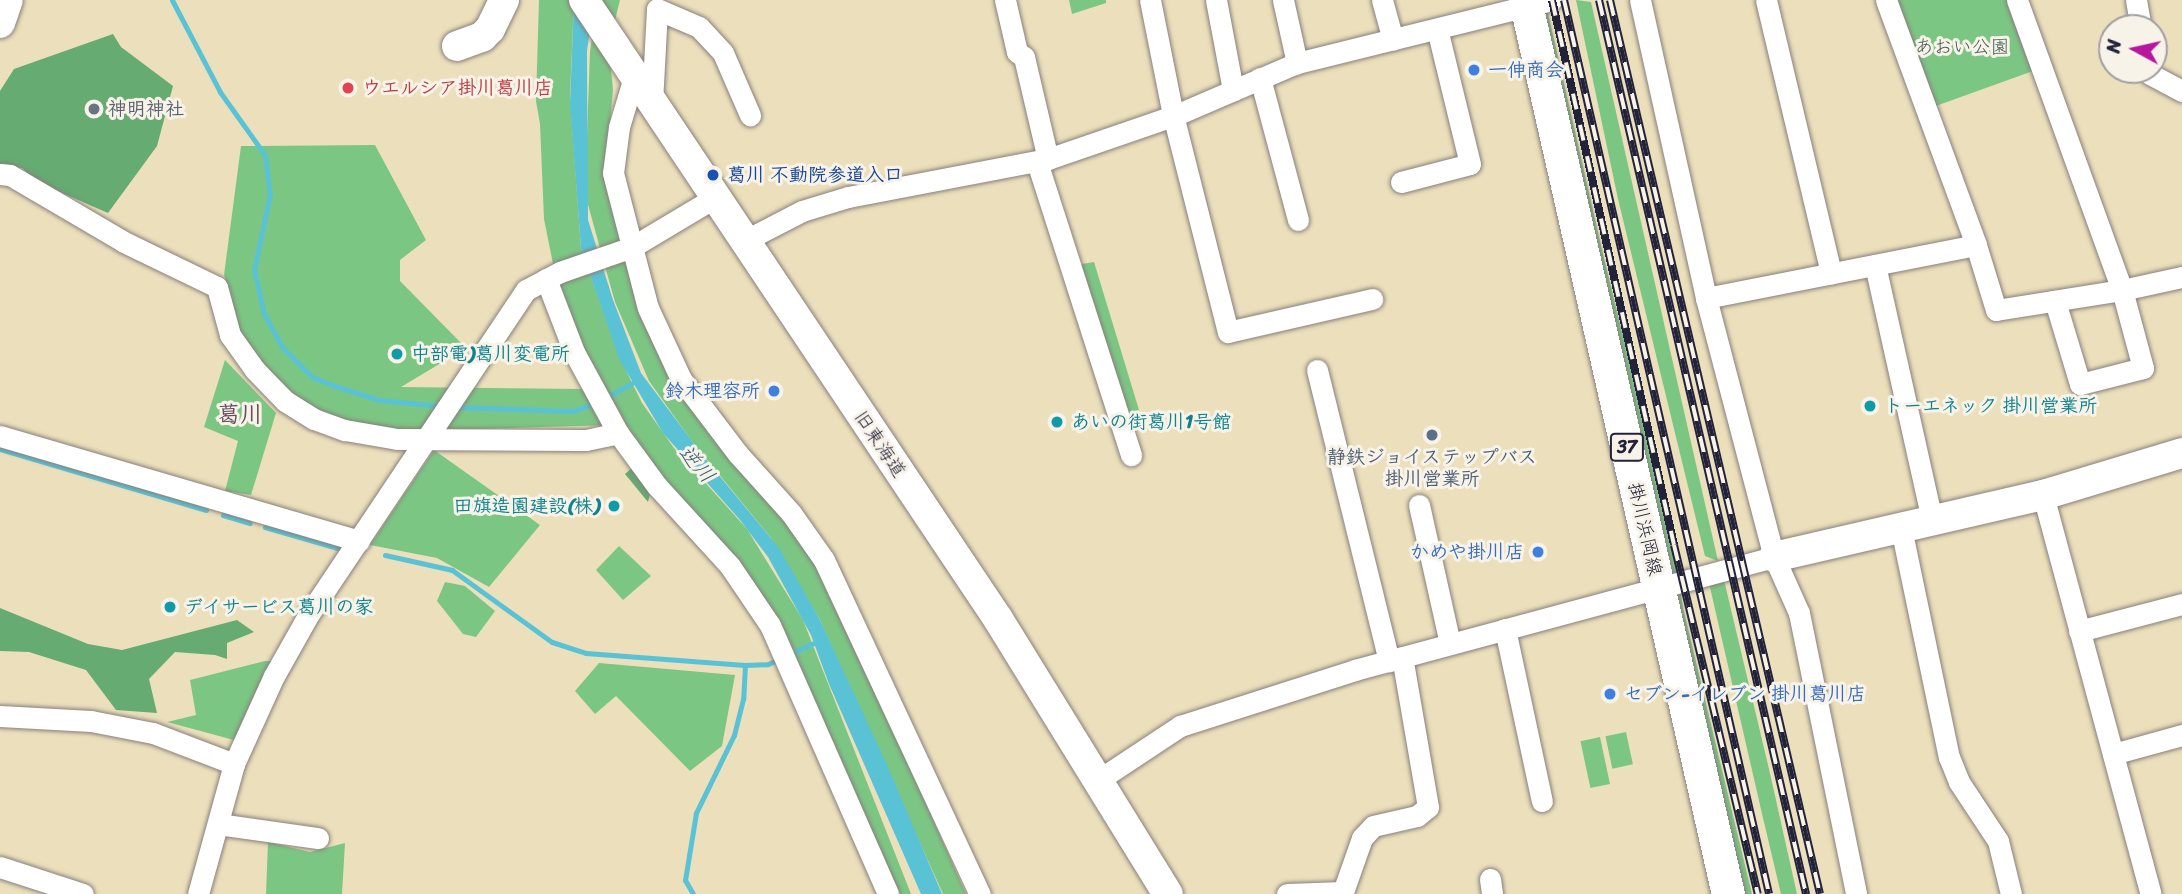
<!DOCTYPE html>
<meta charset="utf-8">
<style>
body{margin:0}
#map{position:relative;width:2182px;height:894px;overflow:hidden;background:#ecdfbc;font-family:Sriracha,"Klee One",sans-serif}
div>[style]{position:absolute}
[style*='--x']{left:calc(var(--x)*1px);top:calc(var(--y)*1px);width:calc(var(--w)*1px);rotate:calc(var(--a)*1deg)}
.green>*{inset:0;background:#7cc684;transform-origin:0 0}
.forest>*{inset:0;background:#65ab72}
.water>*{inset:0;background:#59c2d5}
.stream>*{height:5px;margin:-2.5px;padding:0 2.5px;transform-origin:2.5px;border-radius:2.5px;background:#59c2d5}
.roads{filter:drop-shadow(0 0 2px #87807c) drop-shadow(0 0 2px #87807c)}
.street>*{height:21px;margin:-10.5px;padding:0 10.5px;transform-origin:10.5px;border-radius:10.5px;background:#fff}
.secondary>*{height:30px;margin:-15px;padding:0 15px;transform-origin:15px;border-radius:15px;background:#fff}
.primary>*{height:33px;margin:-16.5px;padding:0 16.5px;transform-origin:16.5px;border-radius:16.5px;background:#fff}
.rail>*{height:8px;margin-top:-4px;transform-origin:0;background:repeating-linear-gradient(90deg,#f7f3e8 0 16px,#22223b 0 32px);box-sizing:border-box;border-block:2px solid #22223b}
.dots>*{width:19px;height:19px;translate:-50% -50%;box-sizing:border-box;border:4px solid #f7f3e8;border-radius:50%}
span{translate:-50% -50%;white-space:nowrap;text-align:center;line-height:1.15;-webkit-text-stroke:6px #f7f3e8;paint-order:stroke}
.shield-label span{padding:2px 5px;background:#f7f3e8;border:2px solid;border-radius:5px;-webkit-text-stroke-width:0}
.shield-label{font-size:18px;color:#22223b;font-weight:700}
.park-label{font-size:19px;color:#425b55}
.shop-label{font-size:19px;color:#366cbe;font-weight:700}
.left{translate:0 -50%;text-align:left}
.right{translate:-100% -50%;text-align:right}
.health-label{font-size:19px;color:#be3a42;font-weight:700}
.worship-label{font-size:19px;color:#5b616d;font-weight:700}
.transit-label{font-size:19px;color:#164399;font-weight:700}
.culture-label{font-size:19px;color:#0d838f;font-weight:700}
.street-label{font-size:19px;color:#22223b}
.service-label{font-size:19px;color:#4e5e75;font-weight:700}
.water-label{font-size:21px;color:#355a71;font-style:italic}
.quarter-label{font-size:23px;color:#654d5c;font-weight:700}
.north{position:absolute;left:2098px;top:14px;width:70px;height:70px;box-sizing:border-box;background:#f7f3e8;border:2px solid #a29fa3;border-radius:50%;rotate:278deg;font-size:19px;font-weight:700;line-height:28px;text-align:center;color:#22223b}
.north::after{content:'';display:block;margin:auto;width:24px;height:32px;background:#b5179e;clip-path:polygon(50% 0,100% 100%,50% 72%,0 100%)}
</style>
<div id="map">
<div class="green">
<i style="clip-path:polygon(539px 0,574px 0,570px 97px,581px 248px,618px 354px,642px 403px,674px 448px,747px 529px,803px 620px,911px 894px,896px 894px,788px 649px,648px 463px,604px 392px,561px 304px,544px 219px,540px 124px,536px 101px)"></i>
<i style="clip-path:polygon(598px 0,620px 0,610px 40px,605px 8px,613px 90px,605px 178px,640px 316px,689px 407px,807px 535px,966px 894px,943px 894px,819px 618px,771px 538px,691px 440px,649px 381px,615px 302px,585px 194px,590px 51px)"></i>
<i style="clip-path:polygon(1069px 0,1106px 0,1106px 3px,1072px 14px)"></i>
<i style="clip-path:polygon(1531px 0,1545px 0,1603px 254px,1666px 510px,1684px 612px,1752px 894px,1743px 894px)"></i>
<i style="clip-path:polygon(1576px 0,1591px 2px,1718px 561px,1705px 556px,1618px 199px)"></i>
<i style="clip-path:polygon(1895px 0,2007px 0,2033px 71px,1933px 107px)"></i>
<i style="clip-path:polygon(375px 145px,426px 240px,400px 260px,400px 281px,466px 348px,401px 387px,584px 389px,614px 425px,434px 430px,378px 435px,311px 407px,277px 381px,241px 334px,224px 275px,241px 146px)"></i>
<i style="clip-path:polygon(1094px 262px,1139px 410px,1125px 416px,1076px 265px)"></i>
<i style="clip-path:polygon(225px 360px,276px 413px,251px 495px,225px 491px,238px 441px,204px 427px)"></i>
<i style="clip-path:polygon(434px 450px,540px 525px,489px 587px,437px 558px,370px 545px)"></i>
<i style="clip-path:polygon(619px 546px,651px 576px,623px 600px,596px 570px)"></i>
<i style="clip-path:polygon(1724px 580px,1769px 769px,1797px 894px,1781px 894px,1763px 818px,1709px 583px)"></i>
<i style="clip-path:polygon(445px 582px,465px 586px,495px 611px,476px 637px,463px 634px,437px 601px)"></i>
<i style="clip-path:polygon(265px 661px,273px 661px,234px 740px,167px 722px,196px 715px,190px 680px)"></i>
<i style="clip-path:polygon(599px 663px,735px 675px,722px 746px,690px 771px,616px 696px,595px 714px,575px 691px)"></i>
<i style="left:1626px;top:732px;width:33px;height:21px;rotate:78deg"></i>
<i style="left:1600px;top:737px;width:48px;height:20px;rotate:78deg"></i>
<i style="clip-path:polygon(268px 842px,310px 852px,345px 843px,342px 894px,266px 894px)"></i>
</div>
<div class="forest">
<i style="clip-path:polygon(113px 34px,121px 47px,173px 86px,157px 146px,108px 213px,39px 183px,22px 168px,0 165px,0 91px,14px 69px)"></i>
<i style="clip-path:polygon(633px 467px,651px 491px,648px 502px,625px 474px)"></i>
<i style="clip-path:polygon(0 608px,88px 644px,122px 650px,237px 620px,254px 632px,227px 643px,227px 659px,215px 655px,175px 652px,149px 679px,157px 713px,116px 710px,86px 670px,29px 652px,0 651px)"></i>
</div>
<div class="water">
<i style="clip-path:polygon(574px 0,594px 0,587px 51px,588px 220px,613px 300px,641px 373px,704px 457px,779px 548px,819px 618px,888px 767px,942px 894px,921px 894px,829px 684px,811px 635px,768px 557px,740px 520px,663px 433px,619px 359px,581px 248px,570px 103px)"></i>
</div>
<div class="stream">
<i style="--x:172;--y:0;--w:104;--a:62.4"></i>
<i style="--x:220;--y:92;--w:77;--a:54.5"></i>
<i style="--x:265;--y:155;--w:39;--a:83"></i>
<i style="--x:270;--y:194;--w:78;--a:101.9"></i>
<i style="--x:254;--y:270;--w:45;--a:77.2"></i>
<i style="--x:264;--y:314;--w:39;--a:61"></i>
<i style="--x:283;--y:348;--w:41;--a:45"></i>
<i style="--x:312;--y:377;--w:25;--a:21"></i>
<i style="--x:335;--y:386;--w:46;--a:17.7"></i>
<i style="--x:379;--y:400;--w:62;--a:5.5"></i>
<i style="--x:605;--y:398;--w:37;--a:-29"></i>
<i style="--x:454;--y:407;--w:118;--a:1.9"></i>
<i style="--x:572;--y:411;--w:26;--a:-18"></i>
<i style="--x:0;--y:449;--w:215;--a:16.5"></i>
<i style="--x:223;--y:515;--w:28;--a:17"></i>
<i style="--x:265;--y:527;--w:82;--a:16.2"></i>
<i style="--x:385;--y:555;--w:69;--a:12.6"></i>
<i style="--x:452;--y:570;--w:123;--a:35.8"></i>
<i style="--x:552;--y:642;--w:36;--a:18"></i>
<i style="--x:586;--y:653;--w:159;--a:4.3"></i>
<i style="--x:745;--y:665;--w:34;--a:93"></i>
<i style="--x:743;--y:699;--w:37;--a:104"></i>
<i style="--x:734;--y:735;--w:87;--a:116"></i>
<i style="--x:696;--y:813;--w:68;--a:99.3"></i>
<i style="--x:685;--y:880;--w:16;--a:60"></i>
<i style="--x:788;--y:655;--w:35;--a:-25"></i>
<i style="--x:745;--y:665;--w:23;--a:-2"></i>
<i style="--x:768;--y:664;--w:12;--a:-24"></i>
</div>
<div class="roads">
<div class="street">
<i style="--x:1005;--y:0;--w:53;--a:77"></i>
<i style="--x:1017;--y:52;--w:9;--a:36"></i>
<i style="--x:1024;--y:57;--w:105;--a:76.8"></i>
<i style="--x:1150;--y:0;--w:117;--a:78.7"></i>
<i style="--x:1173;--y:115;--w:224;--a:75.8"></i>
<i style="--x:1228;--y:332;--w:148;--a:-12.9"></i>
<i style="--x:1216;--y:0;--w:92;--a:79.3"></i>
<i style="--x:1283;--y:0;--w:65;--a:77.5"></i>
<i style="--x:1382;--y:0;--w:41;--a:74.6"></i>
<i style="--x:1640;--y:0;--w:305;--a:77.5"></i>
<i style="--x:1706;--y:298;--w:268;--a:75.3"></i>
<i style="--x:1774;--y:557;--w:61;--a:65.9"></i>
<i style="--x:1799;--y:613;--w:287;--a:78.5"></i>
<i style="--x:1766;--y:0;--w:281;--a:76.6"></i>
<i style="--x:1886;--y:0;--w:261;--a:69.8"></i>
<i style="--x:1976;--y:245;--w:68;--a:72.9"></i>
<i style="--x:1996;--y:310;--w:128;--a:-9"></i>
<i style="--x:2122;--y:290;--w:61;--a:-12.2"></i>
<i style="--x:2017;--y:0;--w:308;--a:70.1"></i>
<i style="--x:2122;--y:290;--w:81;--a:74.9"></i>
<i style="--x:2143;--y:368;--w:65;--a:165.7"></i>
<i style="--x:2080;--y:384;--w:87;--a:-106.8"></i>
<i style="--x:2136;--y:0;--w:28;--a:80"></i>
<i style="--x:2149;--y:70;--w:4;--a:76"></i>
<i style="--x:2150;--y:74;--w:36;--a:28"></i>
<i style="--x:634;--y:77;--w:52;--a:106.7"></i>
<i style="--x:619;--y:127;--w:46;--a:97.4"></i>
<i style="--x:613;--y:173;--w:139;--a:75.5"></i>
<i style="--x:648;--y:308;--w:78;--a:65.1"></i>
<i style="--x:681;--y:379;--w:94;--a:52.8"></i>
<i style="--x:738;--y:454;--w:79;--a:48.1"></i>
<i style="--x:791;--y:513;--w:57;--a:54.9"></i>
<i style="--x:824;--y:560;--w:369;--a:65"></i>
<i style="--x:1260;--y:78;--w:147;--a:75"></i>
<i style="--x:652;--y:102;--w:93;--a:-86.9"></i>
<i style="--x:657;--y:9;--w:46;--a:23.2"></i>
<i style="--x:699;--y:27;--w:35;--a:47"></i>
<i style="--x:723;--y:53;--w:68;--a:66.5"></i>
<i style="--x:1037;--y:162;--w:308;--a:72.2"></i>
<i style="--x:0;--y:174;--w:10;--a:6"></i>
<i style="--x:10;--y:175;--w:132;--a:30.4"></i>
<i style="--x:124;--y:242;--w:103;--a:25.8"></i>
<i style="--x:217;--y:287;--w:50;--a:74.8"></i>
<i style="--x:230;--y:335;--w:43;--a:54.5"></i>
<i style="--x:255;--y:370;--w:43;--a:45.9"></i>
<i style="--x:285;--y:401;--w:34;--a:32"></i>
<i style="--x:314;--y:419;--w:33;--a:20"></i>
<i style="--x:345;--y:430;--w:53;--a:9.8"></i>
<i style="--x:397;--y:439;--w:189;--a:0.3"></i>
<i style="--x:586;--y:440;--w:33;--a:-12"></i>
<i style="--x:1401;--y:182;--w:71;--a:-14.6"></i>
<i style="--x:1470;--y:164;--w:139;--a:-103.7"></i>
<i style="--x:744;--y:241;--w:65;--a:-27.3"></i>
<i style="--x:802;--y:211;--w:48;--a:-16.9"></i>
<i style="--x:848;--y:197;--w:204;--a:-10.8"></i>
<i style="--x:1048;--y:159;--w:135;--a:-19"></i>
<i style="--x:1176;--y:115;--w:132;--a:-23.3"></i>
<i style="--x:1297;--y:63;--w:262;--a:-13.9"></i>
<i style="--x:1875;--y:265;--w:262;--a:77.4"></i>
<i style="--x:546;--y:279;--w:78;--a:69"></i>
<i style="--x:574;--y:352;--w:92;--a:61.5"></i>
<i style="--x:618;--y:433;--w:66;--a:53.7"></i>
<i style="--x:657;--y:486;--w:108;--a:47.6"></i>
<i style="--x:730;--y:566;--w:71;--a:55.9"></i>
<i style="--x:770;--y:625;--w:294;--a:66.3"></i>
<i style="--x:1706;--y:298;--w:275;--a:-11.1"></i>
<i style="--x:1317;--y:370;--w:300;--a:76.1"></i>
<i style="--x:0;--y:436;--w:374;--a:16.3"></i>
<i style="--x:2043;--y:495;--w:413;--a:74.9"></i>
<i style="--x:1419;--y:505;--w:142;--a:77.4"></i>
<i style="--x:1901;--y:528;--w:234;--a:78.2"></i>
<i style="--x:1949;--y:757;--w:27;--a:68"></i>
<i style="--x:1959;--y:782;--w:71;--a:56.5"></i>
<i style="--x:1998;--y:841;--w:55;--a:76.2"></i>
<i style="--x:1505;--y:629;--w:176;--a:77.9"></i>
<i style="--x:2079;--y:631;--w:106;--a:-14.7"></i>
<i style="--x:0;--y:716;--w:91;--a:3.1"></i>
<i style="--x:91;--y:721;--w:63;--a:11"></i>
<i style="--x:153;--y:733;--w:87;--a:20.9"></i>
<i style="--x:2113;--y:754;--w:72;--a:-15.4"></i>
<i style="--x:1097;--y:781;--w:100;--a:-33.5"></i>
<i style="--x:1180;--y:726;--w:184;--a:-17.7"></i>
<i style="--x:1355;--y:670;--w:434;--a:-15.1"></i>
<i style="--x:218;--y:824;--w:101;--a:8"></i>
<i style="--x:0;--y:867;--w:87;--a:18"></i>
<i style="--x:1490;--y:879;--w:15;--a:82"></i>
<i style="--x:198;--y:894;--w:135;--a:-74.5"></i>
<i style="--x:234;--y:764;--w:97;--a:-65.6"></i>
<i style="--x:274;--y:676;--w:71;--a:-60.6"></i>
<i style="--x:309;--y:614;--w:390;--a:-56.2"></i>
<i style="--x:526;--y:290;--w:38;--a:-28"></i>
<i style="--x:560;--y:272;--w:76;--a:-19.1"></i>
<i style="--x:632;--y:247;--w:96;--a:-30.9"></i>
<i style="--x:1287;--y:894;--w:56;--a:-2"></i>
<i style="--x:1343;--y:892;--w:57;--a:-70.6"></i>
<i style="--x:1362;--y:838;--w:16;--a:-47"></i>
<i style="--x:1373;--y:826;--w:45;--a:-12.8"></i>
<i style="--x:1417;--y:816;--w:14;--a:-39"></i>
<i style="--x:1428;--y:807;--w:152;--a:-99.8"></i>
</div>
<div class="secondary">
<i style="--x:584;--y:0;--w:745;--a:56.22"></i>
<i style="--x:998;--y:619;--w:323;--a:58.3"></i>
<i style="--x:0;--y:23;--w:24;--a:-71"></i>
<i style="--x:457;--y:46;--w:27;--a:-20"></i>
<i style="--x:482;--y:37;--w:11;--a:-45"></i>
<i style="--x:490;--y:29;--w:32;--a:-64"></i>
<i style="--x:1774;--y:557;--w:276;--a:-13"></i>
<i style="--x:2043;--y:495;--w:145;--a:-16.8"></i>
</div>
<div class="primary">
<i style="--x:1525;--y:0;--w:917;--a:77.21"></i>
</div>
</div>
<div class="rail">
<i style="--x:1552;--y:0;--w:558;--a:77.38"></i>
<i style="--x:1674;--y:545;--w:359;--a:76.5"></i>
<i style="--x:1564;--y:0;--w:917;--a:77.08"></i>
<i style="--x:1599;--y:0;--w:918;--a:76.96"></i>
<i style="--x:1610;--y:0;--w:918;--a:76.78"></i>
</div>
<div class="dots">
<i style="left:1474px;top:70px;background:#3f7fe0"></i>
<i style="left:348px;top:88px;background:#e0444e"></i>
<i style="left:94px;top:109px;background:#6b7280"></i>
<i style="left:713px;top:175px;background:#1a4fb4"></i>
<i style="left:397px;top:354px;background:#0f9aa8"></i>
<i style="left:774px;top:391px;background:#3f7fe0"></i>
<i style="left:1870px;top:406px;background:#0f9aa8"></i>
<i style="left:1057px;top:422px;background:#0f9aa8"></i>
<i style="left:1432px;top:435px;background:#5c6f8a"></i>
<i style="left:614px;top:506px;background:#0f9aa8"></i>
<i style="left:1538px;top:552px;background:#3f7fe0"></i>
<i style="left:170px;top:607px;background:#0f9aa8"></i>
<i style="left:1610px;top:694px;background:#3f7fe0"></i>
</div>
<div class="shield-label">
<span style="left:1627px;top:447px">37</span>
</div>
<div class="park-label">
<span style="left:1962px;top:47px">あおい公園</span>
</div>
<div class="shop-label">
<span class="left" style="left:1488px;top:70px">一伸商会</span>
<span class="right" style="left:760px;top:391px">鈴木理容所</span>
<span class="right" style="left:1524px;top:552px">かめや掛川店</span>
<span class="left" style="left:1624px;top:694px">セブン-イレブン 掛川葛川店</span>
</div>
<div class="health-label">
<span class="left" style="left:362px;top:88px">ウエルシア掛川葛川店</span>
</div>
<div class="worship-label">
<span class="left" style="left:108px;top:109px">神明神社</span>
</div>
<div class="transit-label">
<span class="left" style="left:727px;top:175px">葛川 不動院参道入口</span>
</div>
<div class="culture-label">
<span class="left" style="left:411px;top:354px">中部電)葛川変電所</span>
<span class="left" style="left:1884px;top:406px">トーエネック 掛川営業所</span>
<span class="left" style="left:1071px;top:422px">あいの街葛川1号館</span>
<span class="right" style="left:600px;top:506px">田旗造園建設(株)</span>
<span class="left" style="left:184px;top:607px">デイサービス葛川の家</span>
</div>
<div class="street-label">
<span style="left:880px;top:444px;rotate:56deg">旧東海道</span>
<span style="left:1645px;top:529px;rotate:77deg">掛川浜岡線</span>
</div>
<div class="service-label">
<span style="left:1432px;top:468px">静鉄ジョイステップバス<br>掛川営業所</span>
</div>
<div class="water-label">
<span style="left:697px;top:464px;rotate:49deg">逆川</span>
</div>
<div class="quarter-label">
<span style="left:240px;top:415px">葛川</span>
</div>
<div class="north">N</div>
</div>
